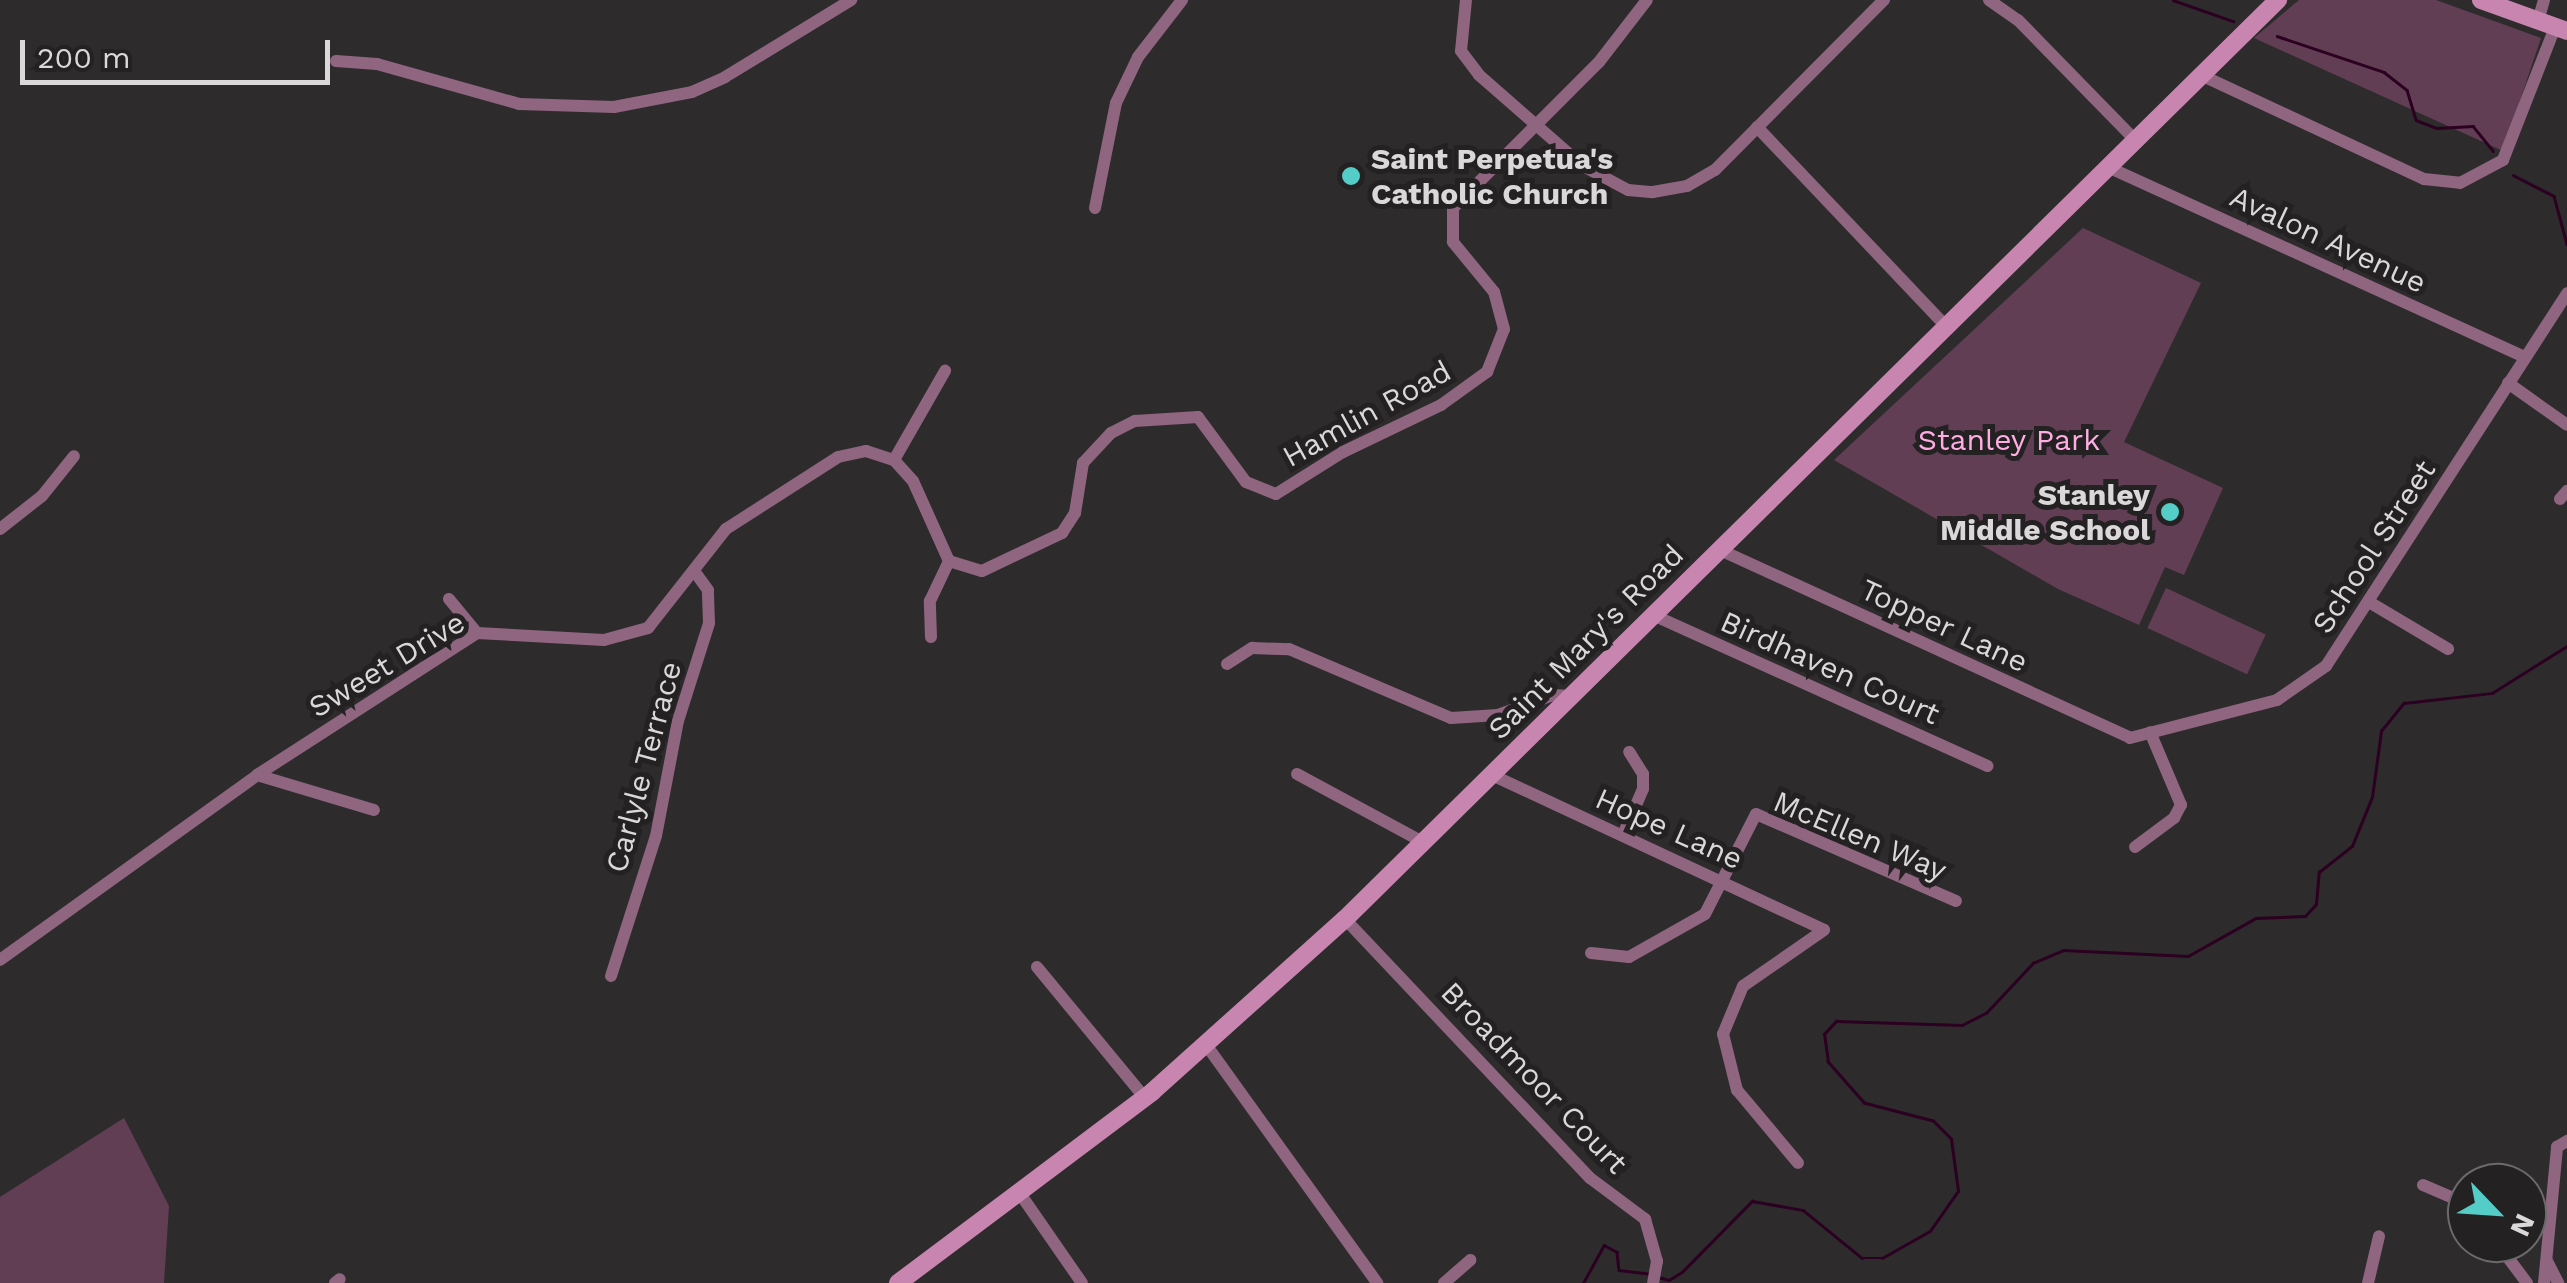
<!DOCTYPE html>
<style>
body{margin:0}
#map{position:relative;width:2567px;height:1283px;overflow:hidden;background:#2e2b2d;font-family:"Work Sans",sans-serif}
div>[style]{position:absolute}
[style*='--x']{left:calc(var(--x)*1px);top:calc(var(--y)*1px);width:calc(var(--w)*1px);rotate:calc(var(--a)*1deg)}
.green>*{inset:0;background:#623e55;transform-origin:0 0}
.stream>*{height:2.5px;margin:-1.25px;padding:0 1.25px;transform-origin:1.25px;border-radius:1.25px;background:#2b0020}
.street>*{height:12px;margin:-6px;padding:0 6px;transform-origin:6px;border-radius:6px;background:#8f6580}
.secondary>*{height:18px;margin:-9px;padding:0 9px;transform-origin:9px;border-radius:9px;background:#c885b0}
.dots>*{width:28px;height:28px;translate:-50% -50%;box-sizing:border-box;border:5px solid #242123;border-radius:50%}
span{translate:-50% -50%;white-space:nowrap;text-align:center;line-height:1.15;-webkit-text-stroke:10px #242123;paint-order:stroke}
.poi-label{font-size:30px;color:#dad8d9;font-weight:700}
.left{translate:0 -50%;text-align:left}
.right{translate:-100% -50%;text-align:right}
.street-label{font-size:30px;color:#dad8d9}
.park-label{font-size:30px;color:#feace1}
.north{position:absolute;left:2447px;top:1163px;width:100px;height:100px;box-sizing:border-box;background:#242123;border:2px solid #6d6a6c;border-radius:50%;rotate:115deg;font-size:28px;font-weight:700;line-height:40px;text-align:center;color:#dad8d9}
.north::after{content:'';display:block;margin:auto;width:35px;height:45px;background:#54cdc8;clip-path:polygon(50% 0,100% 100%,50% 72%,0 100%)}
.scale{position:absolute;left:20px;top:40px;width:310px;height:45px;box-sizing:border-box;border:5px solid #dad8d9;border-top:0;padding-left:12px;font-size:30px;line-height:35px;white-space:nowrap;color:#dad8d9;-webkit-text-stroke:8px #242123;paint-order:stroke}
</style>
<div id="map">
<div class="green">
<i style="clip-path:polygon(2299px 0,2436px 0,2541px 38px,2503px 151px,2254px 38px)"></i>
<i style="clip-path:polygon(2083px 228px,2201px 283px,2124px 442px,2223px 488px,2184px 575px,2165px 567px,2139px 625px,2058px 589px,1834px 460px)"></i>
<i style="left:2166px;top:588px;width:110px;height:44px;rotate:25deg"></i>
<i style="clip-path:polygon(124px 1118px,169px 1206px,164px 1283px,0 1283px,0 1197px)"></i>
</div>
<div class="stream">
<i style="--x:2173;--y:0;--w:64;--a:19.3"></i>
<i style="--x:2277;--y:36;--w:113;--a:18.6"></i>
<i style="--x:2384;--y:72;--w:29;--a:38"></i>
<i style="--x:2407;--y:90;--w:31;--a:73"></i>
<i style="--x:2416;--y:120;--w:22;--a:21"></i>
<i style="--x:2437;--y:128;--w:36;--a:-3"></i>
<i style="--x:2473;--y:126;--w:32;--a:51"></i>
<i style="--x:2513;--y:175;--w:46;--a:27.1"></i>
<i style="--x:2554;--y:196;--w:50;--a:74.8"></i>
<i style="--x:1658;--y:1277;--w:11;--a:15"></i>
<i style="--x:1669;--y:1280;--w:15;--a:-32"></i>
<i style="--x:1682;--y:1272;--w:100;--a:-45.4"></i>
<i style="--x:1752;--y:1201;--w:52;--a:10"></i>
<i style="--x:1803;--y:1210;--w:76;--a:39.1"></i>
<i style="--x:1862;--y:1258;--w:20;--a:0"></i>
<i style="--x:1882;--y:1258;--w:55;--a:-29.4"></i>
<i style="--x:1930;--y:1231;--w:49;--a:-55"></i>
<i style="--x:1958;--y:1191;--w:52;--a:-97.7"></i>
<i style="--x:1951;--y:1139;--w:25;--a:-135"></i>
<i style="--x:1933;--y:1121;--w:71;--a:-165.4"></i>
<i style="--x:1864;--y:1103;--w:55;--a:-131.3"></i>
<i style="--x:1828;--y:1062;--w:28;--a:-98"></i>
<i style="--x:1824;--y:1034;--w:18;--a:-47"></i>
<i style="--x:1836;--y:1021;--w:126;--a:1.8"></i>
<i style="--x:1962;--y:1025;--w:27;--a:-27"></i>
<i style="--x:1986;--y:1013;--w:69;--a:-46.8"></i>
<i style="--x:2033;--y:963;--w:33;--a:-23"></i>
<i style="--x:2063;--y:950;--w:125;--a:2.7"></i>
<i style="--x:2188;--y:956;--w:78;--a:-29.2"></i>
<i style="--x:2256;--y:918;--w:49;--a:-2.3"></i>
<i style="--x:2305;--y:916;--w:16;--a:-47"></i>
<i style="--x:2316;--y:904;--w:32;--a:-85"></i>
<i style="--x:2319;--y:872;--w:42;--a:-38.2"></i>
<i style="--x:2352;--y:846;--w:53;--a:-67.8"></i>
<i style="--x:2372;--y:797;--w:67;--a:-82.2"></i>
<i style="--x:2381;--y:731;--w:36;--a:-51"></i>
<i style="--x:2404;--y:703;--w:89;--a:-6.5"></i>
<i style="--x:2492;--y:693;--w:89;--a:-32.1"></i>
<i style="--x:1583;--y:1283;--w:43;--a:-61.1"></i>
<i style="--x:1604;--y:1245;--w:15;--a:28"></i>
<i style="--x:1617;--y:1252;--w:18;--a:84"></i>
<i style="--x:1619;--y:1270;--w:31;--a:7"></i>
</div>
<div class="street">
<i style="--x:1466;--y:0;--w:51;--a:95.6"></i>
<i style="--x:1461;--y:51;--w:30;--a:53"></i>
<i style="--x:1479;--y:75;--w:138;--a:41.2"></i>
<i style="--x:1583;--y:166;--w:51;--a:28.1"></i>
<i style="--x:1628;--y:190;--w:25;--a:5"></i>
<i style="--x:1653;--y:192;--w:35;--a:-10"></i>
<i style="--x:1687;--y:186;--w:32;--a:-30"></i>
<i style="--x:1715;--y:170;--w:240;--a:-45.2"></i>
<i style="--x:1989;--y:0;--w:35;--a:35"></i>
<i style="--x:2018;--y:20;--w:170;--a:45.7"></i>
<i style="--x:2538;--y:21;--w:22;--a:-74"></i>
<i style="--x:336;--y:61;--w:41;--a:4.2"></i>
<i style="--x:377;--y:64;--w:148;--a:15.7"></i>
<i style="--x:519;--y:104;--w:95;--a:1.8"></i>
<i style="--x:614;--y:107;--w:79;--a:-10.9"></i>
<i style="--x:692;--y:92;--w:36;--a:-24"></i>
<i style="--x:725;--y:77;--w:148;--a:-31.4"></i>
<i style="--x:2203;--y:76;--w:244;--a:25"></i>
<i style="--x:2424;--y:179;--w:36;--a:6"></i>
<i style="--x:2460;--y:183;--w:49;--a:-28.1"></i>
<i style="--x:2503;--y:160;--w:143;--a:-68.6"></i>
<i style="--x:1757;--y:127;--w:273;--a:46.5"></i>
<i style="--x:2110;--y:168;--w:455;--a:24.5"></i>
<i style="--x:1095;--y:208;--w:107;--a:-78.7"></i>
<i style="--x:1116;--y:103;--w:51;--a:-64.4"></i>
<i style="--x:1138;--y:57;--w:72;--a:-52.3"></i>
<i style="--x:2508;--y:383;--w:72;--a:35.4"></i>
<i style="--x:894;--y:460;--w:103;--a:-60.2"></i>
<i style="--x:2560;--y:499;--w:11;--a:-49"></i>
<i style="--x:0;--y:529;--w:53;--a:-38.2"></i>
<i style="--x:42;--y:496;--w:51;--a:-51.3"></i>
<i style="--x:1718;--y:549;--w:453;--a:24.6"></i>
<i style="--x:2130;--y:738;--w:152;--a:-14.5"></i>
<i style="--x:2277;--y:700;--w:60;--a:-34.8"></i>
<i style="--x:2326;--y:666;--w:444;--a:-57.1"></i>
<i style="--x:449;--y:599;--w:44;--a:50.5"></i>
<i style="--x:2369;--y:602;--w:92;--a:30.7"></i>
<i style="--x:1653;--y:615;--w:367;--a:24.3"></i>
<i style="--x:931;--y:637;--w:36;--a:-92"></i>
<i style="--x:930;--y:601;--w:44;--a:-64.6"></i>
<i style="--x:1227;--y:664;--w:30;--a:-33"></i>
<i style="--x:1252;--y:648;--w:37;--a:2"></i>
<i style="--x:1289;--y:649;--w:176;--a:23.1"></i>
<i style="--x:1451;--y:718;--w:47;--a:-3.7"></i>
<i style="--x:1498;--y:715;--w:59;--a:-20"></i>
<i style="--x:1553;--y:695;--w:17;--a:3"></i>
<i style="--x:1297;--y:774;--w:143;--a:28.4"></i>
<i style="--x:257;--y:775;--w:122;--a:16.7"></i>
<i style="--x:1492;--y:775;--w:366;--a:25"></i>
<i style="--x:1824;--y:930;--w:98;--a:145.3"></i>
<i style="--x:1743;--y:986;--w:52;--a:112.6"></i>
<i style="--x:1723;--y:1034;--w:58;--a:76"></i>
<i style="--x:1737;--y:1090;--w:95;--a:50.1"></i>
<i style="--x:1623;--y:835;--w:50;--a:-66.5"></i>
<i style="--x:1643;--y:789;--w:15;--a:-90"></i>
<i style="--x:1643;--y:774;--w:26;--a:-122"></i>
<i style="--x:2135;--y:847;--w:49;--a:-36.6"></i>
<i style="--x:2174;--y:818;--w:15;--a:-62"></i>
<i style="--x:2181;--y:805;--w:79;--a:-113"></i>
<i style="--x:1345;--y:919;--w:357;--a:46.6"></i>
<i style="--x:1590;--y:1178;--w:69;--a:36.7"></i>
<i style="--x:1645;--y:1219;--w:44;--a:74.1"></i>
<i style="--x:1657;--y:1261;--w:22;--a:100"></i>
<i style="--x:1591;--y:953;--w:38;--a:6"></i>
<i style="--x:1629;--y:957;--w:87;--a:-29.5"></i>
<i style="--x:1705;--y:914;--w:112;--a:-63"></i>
<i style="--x:1756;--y:814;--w:218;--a:23.5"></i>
<i style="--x:0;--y:960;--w:317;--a:-35.7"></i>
<i style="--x:257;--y:775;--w:262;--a:-32.8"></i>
<i style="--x:477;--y:633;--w:127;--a:3.2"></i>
<i style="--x:604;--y:640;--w:46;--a:-15.3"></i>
<i style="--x:648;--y:628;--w:126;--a:-51.8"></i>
<i style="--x:726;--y:529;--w:133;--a:-32.7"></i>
<i style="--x:838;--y:457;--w:29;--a:-12"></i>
<i style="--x:866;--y:451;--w:29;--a:18"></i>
<i style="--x:894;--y:460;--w:28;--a:48"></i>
<i style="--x:913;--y:481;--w:88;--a:65.8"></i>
<i style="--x:949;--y:561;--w:34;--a:17"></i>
<i style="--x:982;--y:571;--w:89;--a:-25.4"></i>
<i style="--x:1062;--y:533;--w:24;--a:-57"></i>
<i style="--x:1075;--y:513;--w:51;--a:-80.9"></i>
<i style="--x:1083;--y:463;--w:41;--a:-47"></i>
<i style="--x:1111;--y:433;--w:27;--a:-27"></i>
<i style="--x:1135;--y:421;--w:63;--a:-3.6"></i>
<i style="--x:1198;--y:417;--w:81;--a:53.6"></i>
<i style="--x:1246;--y:482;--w:32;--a:22"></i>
<i style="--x:1276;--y:494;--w:79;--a:-32.1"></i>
<i style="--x:1343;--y:452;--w:109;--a:-25.6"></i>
<i style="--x:1441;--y:405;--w:57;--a:-35.7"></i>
<i style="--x:1487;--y:372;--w:46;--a:-68.4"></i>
<i style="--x:1504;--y:329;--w:38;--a:-105"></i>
<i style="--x:1494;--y:292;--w:65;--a:-129.4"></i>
<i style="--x:1453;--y:242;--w:34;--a:-90"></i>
<i style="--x:1453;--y:208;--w:206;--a:-45"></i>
<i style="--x:1599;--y:62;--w:78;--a:-52.3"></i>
<i style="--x:1037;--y:967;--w:168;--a:50.5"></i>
<i style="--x:611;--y:976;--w:147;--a:-72.2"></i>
<i style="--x:656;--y:836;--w:117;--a:-79.2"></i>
<i style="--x:678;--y:721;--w:103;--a:-72.4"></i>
<i style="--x:709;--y:623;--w:33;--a:-92"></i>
<i style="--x:708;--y:590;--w:22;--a:-126"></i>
<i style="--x:1207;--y:1046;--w:292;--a:54.3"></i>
<i style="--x:2423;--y:1185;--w:48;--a:23.4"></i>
<i style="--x:1021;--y:1195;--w:107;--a:55.3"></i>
<i style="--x:2497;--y:1243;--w:50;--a:53.1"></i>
<i style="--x:2547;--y:1261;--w:25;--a:63"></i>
<i style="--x:335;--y:1283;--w:6;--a:-39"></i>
<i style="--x:1444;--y:1283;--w:35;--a:-41"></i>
<i style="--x:2368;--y:1283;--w:48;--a:-76.8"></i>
<i style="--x:2544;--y:1283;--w:137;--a:-84.5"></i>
<i style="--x:2557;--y:1147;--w:12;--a:-31"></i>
</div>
<div class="secondary">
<i style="--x:2481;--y:0;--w:91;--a:19.8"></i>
<i style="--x:898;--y:1283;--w:318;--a:-36.9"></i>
<i style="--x:1152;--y:1092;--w:259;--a:-41.9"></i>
<i style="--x:1345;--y:919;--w:1310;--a:-44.57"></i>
</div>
<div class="dots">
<i style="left:1351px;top:176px;background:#54cdc8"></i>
<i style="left:2170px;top:512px;background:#54cdc8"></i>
</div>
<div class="poi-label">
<span class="left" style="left:1371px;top:176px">Saint Perpetua's<br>Catholic Church</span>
<span class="right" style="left:2150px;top:512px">Stanley<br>Middle School</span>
</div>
<div class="street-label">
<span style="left:2328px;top:240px;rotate:25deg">Avalon Avenue</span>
<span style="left:1367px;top:414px;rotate:-29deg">Hamlin Road</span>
<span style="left:2374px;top:547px;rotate:-57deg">School Street</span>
<span style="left:1944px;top:626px;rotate:25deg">Topper Lane</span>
<span style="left:1586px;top:642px;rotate:-45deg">Saint Mary's Road</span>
<span style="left:387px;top:665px;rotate:-31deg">Sweet Drive</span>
<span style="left:1830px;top:668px;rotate:24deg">Birdhaven Court</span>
<span style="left:644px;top:767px;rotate:-75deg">Carlyle Terrace</span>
<span style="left:1669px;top:829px;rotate:24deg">Hope Lane</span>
<span style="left:1860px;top:836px;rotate:23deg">McEllen Way</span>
<span style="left:1534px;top:1078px;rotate:46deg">Broadmoor Court</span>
</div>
<div class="park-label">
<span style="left:2009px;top:440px">Stanley Park</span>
</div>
<div class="north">N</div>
<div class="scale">200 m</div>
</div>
